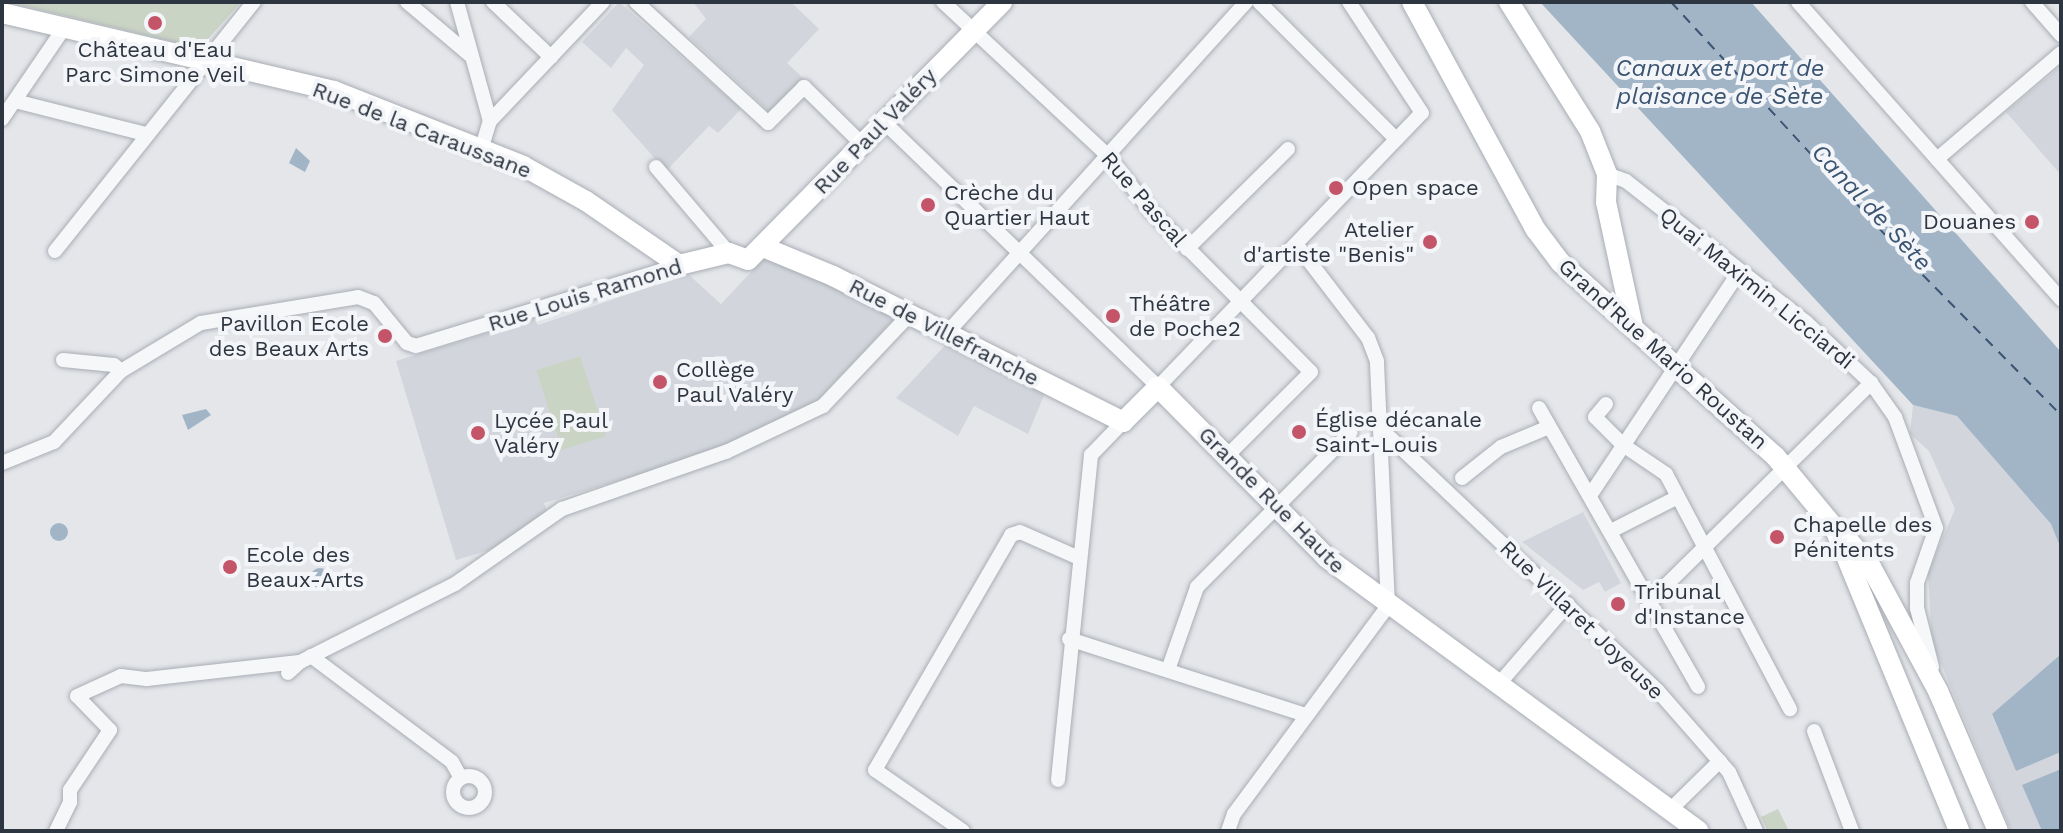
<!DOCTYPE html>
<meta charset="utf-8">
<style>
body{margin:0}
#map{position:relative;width:2063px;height:833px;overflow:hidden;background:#e4e6ea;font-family:"Work Sans",sans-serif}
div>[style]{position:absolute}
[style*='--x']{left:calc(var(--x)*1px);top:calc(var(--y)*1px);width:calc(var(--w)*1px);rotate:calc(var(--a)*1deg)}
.built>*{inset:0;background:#d2d6dc}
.green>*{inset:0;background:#c9d4c5;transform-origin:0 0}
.water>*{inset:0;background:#a2b5c7}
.round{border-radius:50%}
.ferry>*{height:2px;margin-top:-1px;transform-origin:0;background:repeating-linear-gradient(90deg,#3a5472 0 10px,transparent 0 18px)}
.roads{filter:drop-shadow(0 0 2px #a9adb4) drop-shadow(0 0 2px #a9adb4)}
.street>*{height:14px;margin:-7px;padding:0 7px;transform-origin:7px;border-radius:7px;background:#f6f7f9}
.street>.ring{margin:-7px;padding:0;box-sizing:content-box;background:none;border:14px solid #f6f7f9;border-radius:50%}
.secondary>*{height:20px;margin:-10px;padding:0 10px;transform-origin:10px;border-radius:10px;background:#fff}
.dots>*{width:22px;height:22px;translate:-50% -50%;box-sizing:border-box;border:4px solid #f3f5f8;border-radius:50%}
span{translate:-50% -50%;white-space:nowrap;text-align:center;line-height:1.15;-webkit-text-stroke:8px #f3f5f8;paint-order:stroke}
.poi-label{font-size:22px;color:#2d3541}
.left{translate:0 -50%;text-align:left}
.right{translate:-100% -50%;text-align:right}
.street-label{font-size:22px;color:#2d3541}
.water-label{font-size:24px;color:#3a5472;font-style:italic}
.frame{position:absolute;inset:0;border:4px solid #2d3541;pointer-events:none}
</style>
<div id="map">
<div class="built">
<i style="clip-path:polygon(619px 2px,741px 109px,718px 133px,709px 126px,666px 171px,612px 110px,644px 65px,626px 48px,611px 68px,582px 42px)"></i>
<i style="clip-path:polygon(693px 2px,791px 2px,819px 29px,787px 63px,804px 79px,771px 113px,689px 37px,706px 19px)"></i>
<i style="clip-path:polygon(2061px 66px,2061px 175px,2006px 112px)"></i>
<i style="clip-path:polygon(768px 254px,896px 317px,817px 401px,707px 454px,544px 503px,547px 513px,490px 550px,456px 560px,396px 361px,534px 319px,538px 325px,688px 274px,721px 304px)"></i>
<i style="clip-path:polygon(949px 341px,1047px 388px,1028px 434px,974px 406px,958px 436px,896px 398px)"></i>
<i style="clip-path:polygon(1913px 405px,1957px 416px,2051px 524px,2061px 549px,2061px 654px,1992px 715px,2016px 771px,2061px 752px,2061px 769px,2023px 785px,2042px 831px,2011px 831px,1932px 642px,1928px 573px,1955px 509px,1929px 451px,1910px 434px)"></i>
<i style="clip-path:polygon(1583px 512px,1621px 583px,1605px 592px,1599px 582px,1583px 590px,1522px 542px)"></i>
</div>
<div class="green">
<i style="clip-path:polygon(7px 2px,241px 2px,200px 48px)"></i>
<i style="left:580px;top:356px;width:84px;height:46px;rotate:72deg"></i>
<i style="clip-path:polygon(1778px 809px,1789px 831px,1768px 831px,1761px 817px)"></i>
</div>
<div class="water">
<i style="clip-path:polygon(1540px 2px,1751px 2px,2061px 352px,2061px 549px,2051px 524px,1957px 416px,1913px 405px)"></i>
<i style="clip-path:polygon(296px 148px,310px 161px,305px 172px,289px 163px)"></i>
<i style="clip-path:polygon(206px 409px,211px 415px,188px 430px,182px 415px)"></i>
<i class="round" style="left:50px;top:523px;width:18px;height:18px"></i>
<i class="round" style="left:310px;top:568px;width:20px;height:20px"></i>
<i style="clip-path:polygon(2061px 654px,2061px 752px,2016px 771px,1992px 714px)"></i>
<i style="clip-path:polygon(2061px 769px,2061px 831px,2042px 831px,2022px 785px)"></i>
</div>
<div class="ferry">
<i style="--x:1671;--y:2;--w:353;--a:47.4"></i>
<i style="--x:1910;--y:262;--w:215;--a:45.4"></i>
</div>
<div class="roads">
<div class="street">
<i style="--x:407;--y:2;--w:82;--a:40.1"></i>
<i style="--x:457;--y:2;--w:123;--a:74.5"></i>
<i style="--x:493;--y:2;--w:80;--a:43.5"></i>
<i style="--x:636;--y:2;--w:179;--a:42.5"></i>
<i style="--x:768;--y:123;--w:51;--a:-45"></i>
<i style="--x:804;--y:87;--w:81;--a:44.5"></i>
<i style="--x:943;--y:2;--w:226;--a:43"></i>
<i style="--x:1108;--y:156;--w:68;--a:52.1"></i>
<i style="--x:1150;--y:210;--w:228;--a:45.2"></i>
<i style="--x:1311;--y:372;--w:119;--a:135"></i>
<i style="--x:1259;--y:2;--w:194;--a:45"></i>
<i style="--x:1798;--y:2;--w:397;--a:48.5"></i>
<i style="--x:2032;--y:2;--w:44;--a:48.7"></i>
<i style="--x:15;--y:101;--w:134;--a:14.2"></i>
<i style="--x:2;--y:119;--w:110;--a:-55.7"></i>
<i style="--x:884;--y:122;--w:381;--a:44"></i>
<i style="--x:1158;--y:387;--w:380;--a:-46.1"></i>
<i style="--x:1422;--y:113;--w:133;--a:-123.3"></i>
<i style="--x:481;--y:150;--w:30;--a:-73"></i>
<i style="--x:490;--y:121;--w:164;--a:-46.5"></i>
<i style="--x:1937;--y:159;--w:163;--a:-40.5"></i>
<i style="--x:656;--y:167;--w:113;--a:49.7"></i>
<i style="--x:1607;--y:174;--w:20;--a:20"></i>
<i style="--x:1626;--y:181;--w:229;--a:38.1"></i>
<i style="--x:1806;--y:322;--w:89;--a:43.2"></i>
<i style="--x:1871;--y:383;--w:42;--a:54.8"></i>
<i style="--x:1895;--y:417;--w:118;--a:69.7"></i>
<i style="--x:1936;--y:528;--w:58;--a:109.1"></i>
<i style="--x:1917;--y:583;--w:25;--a:90"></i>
<i style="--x:1917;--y:608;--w:61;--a:75.7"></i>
<i style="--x:1187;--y:249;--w:142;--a:-44.7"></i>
<i style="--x:55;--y:251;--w:319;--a:-51.4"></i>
<i style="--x:947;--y:333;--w:446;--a:-47.9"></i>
<i style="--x:63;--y:360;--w:51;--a:5.6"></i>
<i style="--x:114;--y:365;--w:9;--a:41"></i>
<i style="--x:1606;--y:404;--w:17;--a:130"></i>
<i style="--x:1595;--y:417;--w:40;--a:45"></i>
<i style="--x:1623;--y:445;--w:52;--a:34"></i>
<i style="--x:1666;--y:474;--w:266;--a:62.2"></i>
<i style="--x:1539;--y:408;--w:321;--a:60.3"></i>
<i style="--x:1382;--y:430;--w:380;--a:43.4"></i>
<i style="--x:1658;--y:691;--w:108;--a:48.8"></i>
<i style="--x:1729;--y:772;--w:65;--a:65.4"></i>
<i style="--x:2;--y:463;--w:56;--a:-22"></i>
<i style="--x:54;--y:442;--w:98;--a:-46.7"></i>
<i style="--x:121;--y:371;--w:93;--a:-31"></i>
<i style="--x:201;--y:323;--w:159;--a:-9.4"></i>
<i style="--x:358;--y:297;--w:17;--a:21"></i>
<i style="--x:374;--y:303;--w:52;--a:50.5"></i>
<i style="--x:407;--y:343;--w:9;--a:18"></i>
<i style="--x:416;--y:346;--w:275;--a:-17.1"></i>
<i style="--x:1462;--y:478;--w:50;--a:-38.5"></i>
<i style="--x:1501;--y:447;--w:52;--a:-22.6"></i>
<i style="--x:1591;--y:494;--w:268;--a:-56.3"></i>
<i style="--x:1611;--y:531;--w:75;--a:-26.9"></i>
<i style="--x:1652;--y:599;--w:308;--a:-44.6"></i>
<i style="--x:1069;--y:639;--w:249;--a:17.8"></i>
<i style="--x:311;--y:656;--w:176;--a:36.9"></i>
<i style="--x:452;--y:762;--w:18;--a:61"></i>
<i style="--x:1168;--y:670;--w:88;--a:-70.7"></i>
<i style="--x:1197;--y:587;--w:218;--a:-45.2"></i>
<i style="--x:288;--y:673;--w:16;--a:-43"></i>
<i style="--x:300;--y:662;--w:174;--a:-26.7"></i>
<i style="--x:455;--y:584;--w:131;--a:-35"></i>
<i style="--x:562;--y:509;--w:174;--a:-19.2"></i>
<i style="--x:726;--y:452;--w:107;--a:-25.4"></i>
<i style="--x:823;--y:406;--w:125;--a:-46.6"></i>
<i style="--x:1498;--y:685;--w:107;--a:-49.2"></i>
<i style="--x:1814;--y:731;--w:107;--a:69.2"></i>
<i class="ring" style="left:453px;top:776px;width:18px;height:18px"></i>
<i style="--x:1058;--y:780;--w:327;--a:-84.2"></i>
<i style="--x:1091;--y:455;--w:46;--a:-45.9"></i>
<i style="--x:1672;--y:808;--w:67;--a:-44.4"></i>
<i style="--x:56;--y:831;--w:32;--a:-64"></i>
<i style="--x:70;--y:802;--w:12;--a:-90"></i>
<i style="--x:70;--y:790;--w:72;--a:-56.3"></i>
<i style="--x:110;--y:730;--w:47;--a:-134.1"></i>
<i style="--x:77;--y:696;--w:48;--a:-24.4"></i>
<i style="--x:121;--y:676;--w:26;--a:7"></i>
<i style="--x:147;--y:679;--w:153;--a:-6.4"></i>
<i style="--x:963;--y:831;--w:107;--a:-145.3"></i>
<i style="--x:875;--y:770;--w:272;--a:-59.9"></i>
<i style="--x:1011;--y:535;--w:9;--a:-18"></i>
<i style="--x:1020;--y:532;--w:64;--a:23.8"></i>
<i style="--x:1228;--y:831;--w:18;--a:-71"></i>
<i style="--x:1234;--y:814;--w:259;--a:-53.5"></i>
<i style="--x:1388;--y:606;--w:245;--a:-92.6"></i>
<i style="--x:1377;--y:361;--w:25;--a:-111"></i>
<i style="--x:1368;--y:338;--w:117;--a:-127.4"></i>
</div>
<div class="secondary">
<i style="--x:1412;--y:2;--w:260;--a:61.5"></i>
<i style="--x:1536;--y:230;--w:40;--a:53"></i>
<i style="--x:1560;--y:262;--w:290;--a:42.1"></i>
<i style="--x:1775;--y:456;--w:92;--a:50.3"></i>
<i style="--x:1834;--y:527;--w:329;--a:67.6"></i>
<i style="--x:1509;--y:2;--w:152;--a:57.9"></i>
<i style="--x:1590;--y:131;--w:46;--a:68.4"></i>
<i style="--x:1607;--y:174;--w:28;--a:92"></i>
<i style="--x:1606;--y:202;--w:128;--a:77.8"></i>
<i style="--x:2;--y:13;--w:341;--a:13.2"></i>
<i style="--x:334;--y:91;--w:203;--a:21.6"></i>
<i style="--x:523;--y:166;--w:72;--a:29.1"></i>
<i style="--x:586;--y:201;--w:113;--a:34.5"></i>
<i style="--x:679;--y:265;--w:51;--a:-13.5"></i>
<i style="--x:729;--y:253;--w:20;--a:20"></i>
<i style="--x:748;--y:260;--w:362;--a:-45.4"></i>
<i style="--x:763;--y:247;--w:76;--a:22.5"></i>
<i style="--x:833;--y:276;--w:325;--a:26.7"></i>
<i style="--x:1123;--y:422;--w:49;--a:-45"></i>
<i style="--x:1158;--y:387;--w:240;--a:45.3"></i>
<i style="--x:1327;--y:558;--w:461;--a:36.3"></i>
<i style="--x:1842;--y:533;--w:45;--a:49.5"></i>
<i style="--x:1871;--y:567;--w:141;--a:61.6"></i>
<i style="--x:1938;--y:691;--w:152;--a:66.8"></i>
</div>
</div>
<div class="dots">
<i style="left:155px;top:23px;background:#c45468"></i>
<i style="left:1336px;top:188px;background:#c45468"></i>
<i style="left:928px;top:205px;background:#c45468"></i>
<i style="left:2032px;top:222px;background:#c45468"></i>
<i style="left:1430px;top:242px;background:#c45468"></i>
<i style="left:1113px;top:316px;background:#c45468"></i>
<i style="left:385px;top:336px;background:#c45468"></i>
<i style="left:660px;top:382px;background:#c45468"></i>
<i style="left:1299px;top:432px;background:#c45468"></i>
<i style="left:478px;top:433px;background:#c45468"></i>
<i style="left:1777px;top:537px;background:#c45468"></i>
<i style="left:230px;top:567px;background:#c45468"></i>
<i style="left:1618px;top:604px;background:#c45468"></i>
</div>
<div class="poi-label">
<span style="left:155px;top:62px">Château d'Eau<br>Parc Simone Veil</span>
<span class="left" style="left:1352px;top:188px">Open space</span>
<span class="left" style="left:944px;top:205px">Crèche du<br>Quartier Haut</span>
<span class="right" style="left:2016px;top:222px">Douanes</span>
<span class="right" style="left:1414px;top:242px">Atelier<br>d'artiste "Benis"</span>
<span class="left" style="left:1129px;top:316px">Théâtre<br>de Poche2</span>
<span class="right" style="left:369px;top:336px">Pavillon Ecole<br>des Beaux Arts</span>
<span class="left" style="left:676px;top:382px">Collège<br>Paul Valéry</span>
<span class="left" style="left:1315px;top:432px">Église décanale<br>Saint-Louis</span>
<span class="left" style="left:494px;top:433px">Lycée Paul<br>Valéry</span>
<span class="left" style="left:1793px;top:537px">Chapelle des<br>Pénitents</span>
<span class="left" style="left:246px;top:567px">Ecole des<br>Beaux-Arts</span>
<span class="left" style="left:1634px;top:604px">Tribunal<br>d'Instance</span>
</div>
<div class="street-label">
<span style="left:422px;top:130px;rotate:21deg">Rue de la Caraussane</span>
<span style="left:875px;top:131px;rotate:-46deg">Rue Paul Valéry</span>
<span style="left:1144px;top:199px;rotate:49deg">Rue Pascal</span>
<span style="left:1757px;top:288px;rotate:39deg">Quai Maximin Licciardi</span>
<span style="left:585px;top:295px;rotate:-17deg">Rue Louis Ramond</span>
<span style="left:944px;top:332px;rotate:27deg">Rue de Villefranche</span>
<span style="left:1663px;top:354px;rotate:42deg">Grand'Rue Mario Roustan</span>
<span style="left:1272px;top:500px;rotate:45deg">Grande Rue Haute</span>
<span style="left:1582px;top:620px;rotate:44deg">Rue Villaret Joyeuse</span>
</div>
<div class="water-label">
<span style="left:1720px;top:83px">Canaux et port de<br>plaisance de Sète</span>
<span style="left:1871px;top:208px;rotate:47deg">Canal de Sète</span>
</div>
<div class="frame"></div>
</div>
